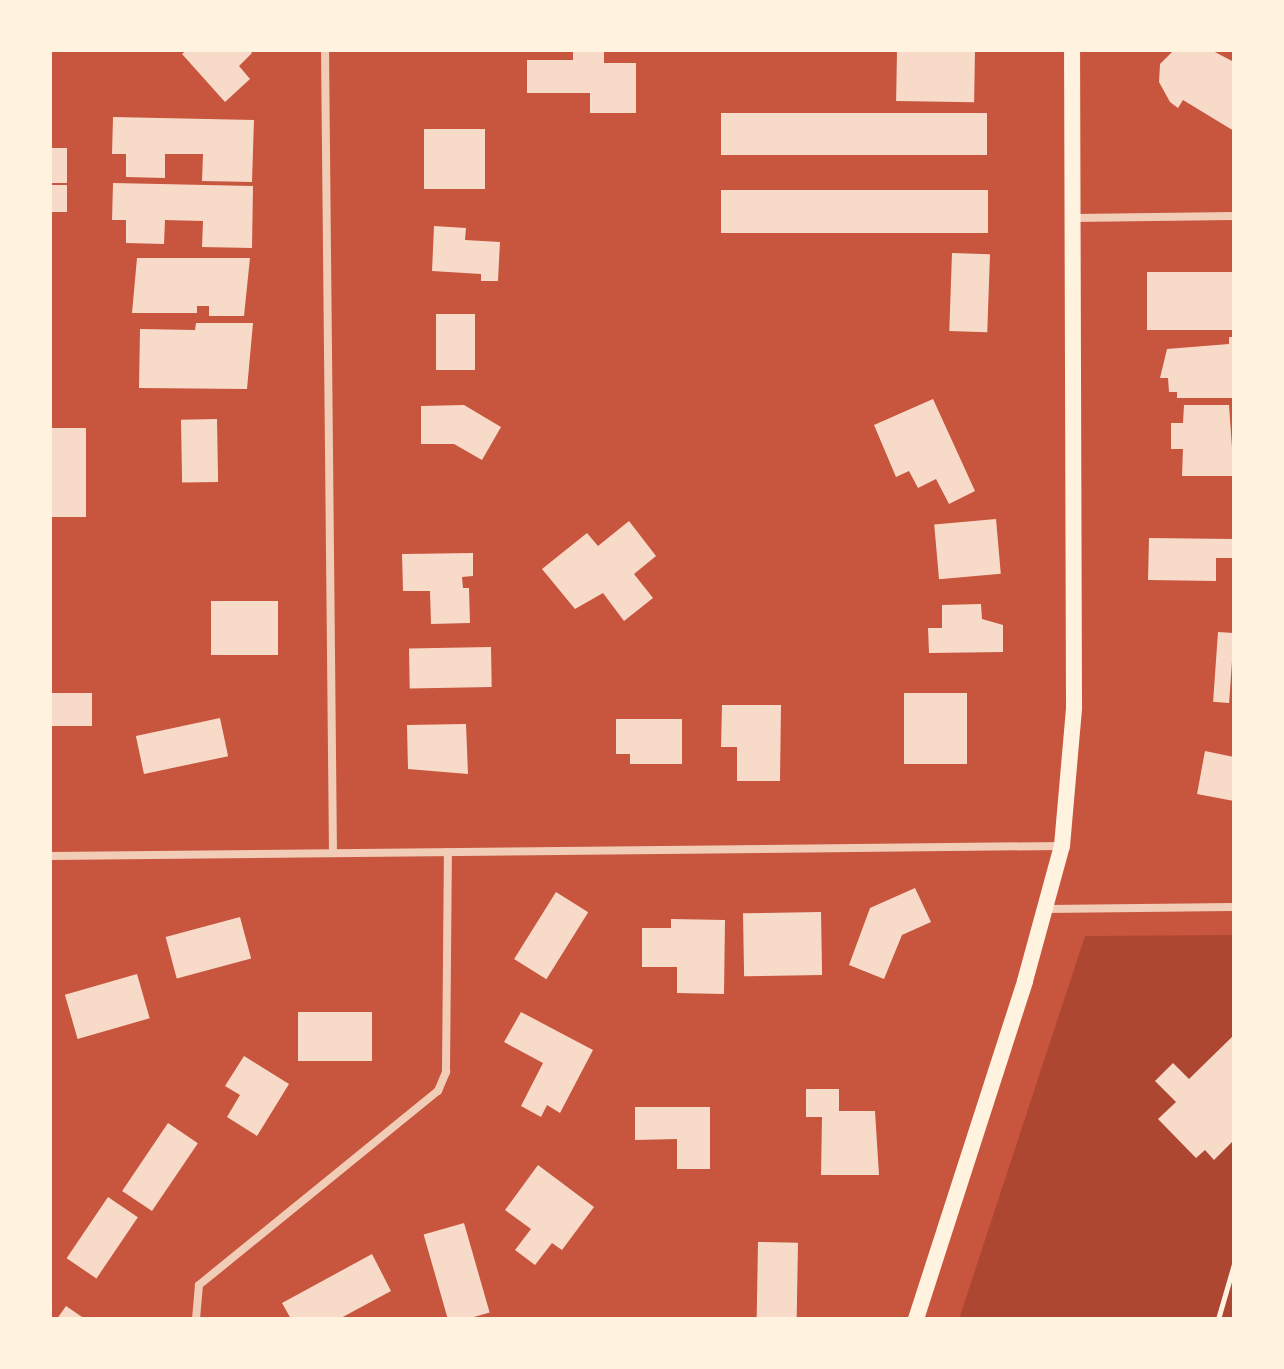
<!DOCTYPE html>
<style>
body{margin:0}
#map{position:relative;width:1284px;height:1369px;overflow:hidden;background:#c8553d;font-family:"Titillium Web",sans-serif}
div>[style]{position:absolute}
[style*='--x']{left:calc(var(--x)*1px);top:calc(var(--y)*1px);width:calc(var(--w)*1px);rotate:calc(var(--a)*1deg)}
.green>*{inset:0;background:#ae4732}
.building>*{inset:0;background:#f7dbc8;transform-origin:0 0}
.path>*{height:5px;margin:-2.5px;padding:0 2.5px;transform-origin:2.5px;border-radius:2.5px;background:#fff3e0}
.minor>*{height:8px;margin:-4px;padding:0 4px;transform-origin:4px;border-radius:4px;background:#f1ccb7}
.secondary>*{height:16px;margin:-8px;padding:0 8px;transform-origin:8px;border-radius:8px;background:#fff3e0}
span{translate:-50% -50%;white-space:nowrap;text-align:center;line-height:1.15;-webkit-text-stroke:7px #fff3e0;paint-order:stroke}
.frame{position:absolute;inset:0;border:52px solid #fff3e0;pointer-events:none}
</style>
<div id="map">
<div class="green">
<div style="clip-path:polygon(1234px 935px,1234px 1319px,959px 1319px,1085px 936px)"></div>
</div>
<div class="building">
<div style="clip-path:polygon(187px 50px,249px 50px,252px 53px,239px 66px,250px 79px,225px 102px,182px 54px)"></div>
<div style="clip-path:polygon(573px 50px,604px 50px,604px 63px,636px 63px,636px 113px,590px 113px,590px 93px,527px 93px,527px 60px,573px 60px)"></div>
<div style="left:897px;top:50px;width:78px;height:51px;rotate:1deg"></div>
<div style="clip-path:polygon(1174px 50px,1211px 50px,1234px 62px,1234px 131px,1183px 100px,1178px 108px,1170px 102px,1159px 82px,1160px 64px)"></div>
<div style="left:987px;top:113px;width:42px;height:266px;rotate:90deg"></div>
<div style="clip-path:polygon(113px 117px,254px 120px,252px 182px,202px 181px,203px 154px,165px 154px,165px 178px,126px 177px,126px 154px,112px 154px)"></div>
<div style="left:424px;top:129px;width:61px;height:60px"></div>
<div style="left:50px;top:148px;width:17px;height:35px"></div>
<div style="clip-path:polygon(113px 183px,253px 186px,252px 248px,202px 247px,203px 221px,165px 220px,164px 244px,126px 243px,126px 220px,112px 220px)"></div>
<div style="left:50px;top:185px;width:17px;height:27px"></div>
<div style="left:988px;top:190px;width:43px;height:267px;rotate:90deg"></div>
<div style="clip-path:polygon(434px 226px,466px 228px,465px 240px,500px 242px,498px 281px,481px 281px,481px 274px,432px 271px)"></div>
<div style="left:952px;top:253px;width:38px;height:78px;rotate:2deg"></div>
<div style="clip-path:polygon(137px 258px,250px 258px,244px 316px,209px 316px,209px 306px,197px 306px,197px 313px,132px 313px)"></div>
<div style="left:1147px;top:272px;width:87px;height:58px"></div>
<div style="left:436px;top:314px;width:39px;height:56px"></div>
<div style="clip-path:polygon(196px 323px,253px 323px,247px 389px,139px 388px,140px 329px,195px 330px)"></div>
<div style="clip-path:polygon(1229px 337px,1234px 337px,1234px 398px,1177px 398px,1177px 392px,1169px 392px,1168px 378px,1160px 378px,1167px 349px,1229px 344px)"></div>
<div style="clip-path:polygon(933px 399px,975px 491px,949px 504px,936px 479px,918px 488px,909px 471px,896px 477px,874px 425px)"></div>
<div style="clip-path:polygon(464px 405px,501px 427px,482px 460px,454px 444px,421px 444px,421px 406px)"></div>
<div style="clip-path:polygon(1184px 405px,1229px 405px,1234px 476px,1182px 476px,1183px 449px,1171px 449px,1171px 423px,1183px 423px)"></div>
<div style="left:217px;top:419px;width:63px;height:36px;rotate:89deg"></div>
<div style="left:50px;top:428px;width:36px;height:89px"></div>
<div style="left:996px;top:519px;width:55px;height:62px;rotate:85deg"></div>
<div style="clip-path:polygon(629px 521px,656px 556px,634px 574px,653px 598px,624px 621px,603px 593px,575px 609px,542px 569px,587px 533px,598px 546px)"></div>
<div style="clip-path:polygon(1149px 538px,1234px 539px,1234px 558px,1216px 558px,1216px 581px,1148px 580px)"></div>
<div style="clip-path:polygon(473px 553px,473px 576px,462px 577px,463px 588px,469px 588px,470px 623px,431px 624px,430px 591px,403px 591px,402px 554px)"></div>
<div style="left:211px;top:601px;width:67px;height:54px"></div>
<div style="clip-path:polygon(981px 604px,982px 619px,1003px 625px,1003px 652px,929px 653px,928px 628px,942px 628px,942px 605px)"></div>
<div style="left:1218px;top:632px;width:16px;height:70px;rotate:4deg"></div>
<div style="left:491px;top:647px;width:40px;height:82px;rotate:89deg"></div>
<div style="left:50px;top:693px;width:42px;height:33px"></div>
<div style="left:904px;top:693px;width:63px;height:71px"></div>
<div style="clip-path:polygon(722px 705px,781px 705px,780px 781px,737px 781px,737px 747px,721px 747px)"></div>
<div style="left:220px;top:718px;width:39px;height:86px;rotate:78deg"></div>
<div style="clip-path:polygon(616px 719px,682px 719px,682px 764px,630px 764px,630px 754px,616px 754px)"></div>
<div style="clip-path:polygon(466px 724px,468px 774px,408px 769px,407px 725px)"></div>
<div style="clip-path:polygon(1205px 751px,1234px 757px,1234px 801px,1197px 794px)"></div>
<div style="clip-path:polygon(915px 888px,931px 922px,902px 935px,884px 979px,849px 965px,870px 908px)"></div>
<div style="left:556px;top:892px;width:38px;height:79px;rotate:32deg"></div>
<div style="left:821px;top:912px;width:63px;height:78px;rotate:89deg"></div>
<div style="left:240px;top:917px;width:43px;height:77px;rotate:75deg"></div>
<div style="clip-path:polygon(671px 919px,725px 920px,724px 994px,677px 993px,677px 967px,642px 967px,642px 928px,671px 928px)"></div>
<div style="left:137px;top:974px;width:46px;height:75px;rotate:74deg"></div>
<div style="left:298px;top:1012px;width:74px;height:49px"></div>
<div style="clip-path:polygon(521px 1012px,593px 1050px,560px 1113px,547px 1105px,541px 1117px,521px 1106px,543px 1063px,504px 1042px)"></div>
<div style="clip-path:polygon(1234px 1035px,1234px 1140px,1214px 1160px,1205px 1150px,1196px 1158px,1158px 1119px,1176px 1102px,1155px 1081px,1173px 1063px,1189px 1079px)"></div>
<div style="clip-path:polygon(244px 1056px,289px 1084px,257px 1136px,227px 1117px,240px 1095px,225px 1086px)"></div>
<div style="clip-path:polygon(806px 1089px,839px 1089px,839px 1111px,875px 1111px,879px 1175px,821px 1175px,822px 1117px,806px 1117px)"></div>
<div style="clip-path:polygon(635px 1107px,710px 1107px,710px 1169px,677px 1169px,677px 1139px,635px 1140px)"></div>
<div style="left:168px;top:1123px;width:36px;height:82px;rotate:34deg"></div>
<div style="clip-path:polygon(538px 1165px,594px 1207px,562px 1250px,552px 1243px,535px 1265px,515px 1250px,531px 1229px,505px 1210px)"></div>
<div style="left:108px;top:1197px;width:36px;height:74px;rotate:34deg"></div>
<div style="left:464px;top:1223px;width:93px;height:42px;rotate:74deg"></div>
<div style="left:758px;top:1242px;width:40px;height:77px;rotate:1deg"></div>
<div style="clip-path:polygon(372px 1254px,391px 1291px,339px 1319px,291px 1319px,282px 1303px)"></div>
<div style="clip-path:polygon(66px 1306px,85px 1319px,57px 1319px)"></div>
</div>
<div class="path">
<div style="--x:1218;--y:1319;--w:57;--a:-73.8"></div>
</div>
<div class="minor">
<div style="--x:325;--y:50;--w:803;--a:89.43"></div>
<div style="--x:1074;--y:218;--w:160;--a:-0.7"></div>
<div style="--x:50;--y:856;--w:1011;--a:-0.57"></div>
<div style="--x:1045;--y:909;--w:189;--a:-0.6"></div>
<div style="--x:196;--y:1319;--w:34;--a:-85"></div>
<div style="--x:199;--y:1285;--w:308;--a:-39.1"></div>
<div style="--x:438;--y:1091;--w:21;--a:-67"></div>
<div style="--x:446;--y:1072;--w:220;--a:-89.5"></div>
</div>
<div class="secondary">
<div style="--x:916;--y:1319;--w:355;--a:-72.1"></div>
<div style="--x:1025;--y:981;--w:140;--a:-74.7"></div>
<div style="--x:1062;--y:846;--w:139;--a:-85"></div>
<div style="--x:1074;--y:708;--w:658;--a:-90.17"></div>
</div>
<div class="frame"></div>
</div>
